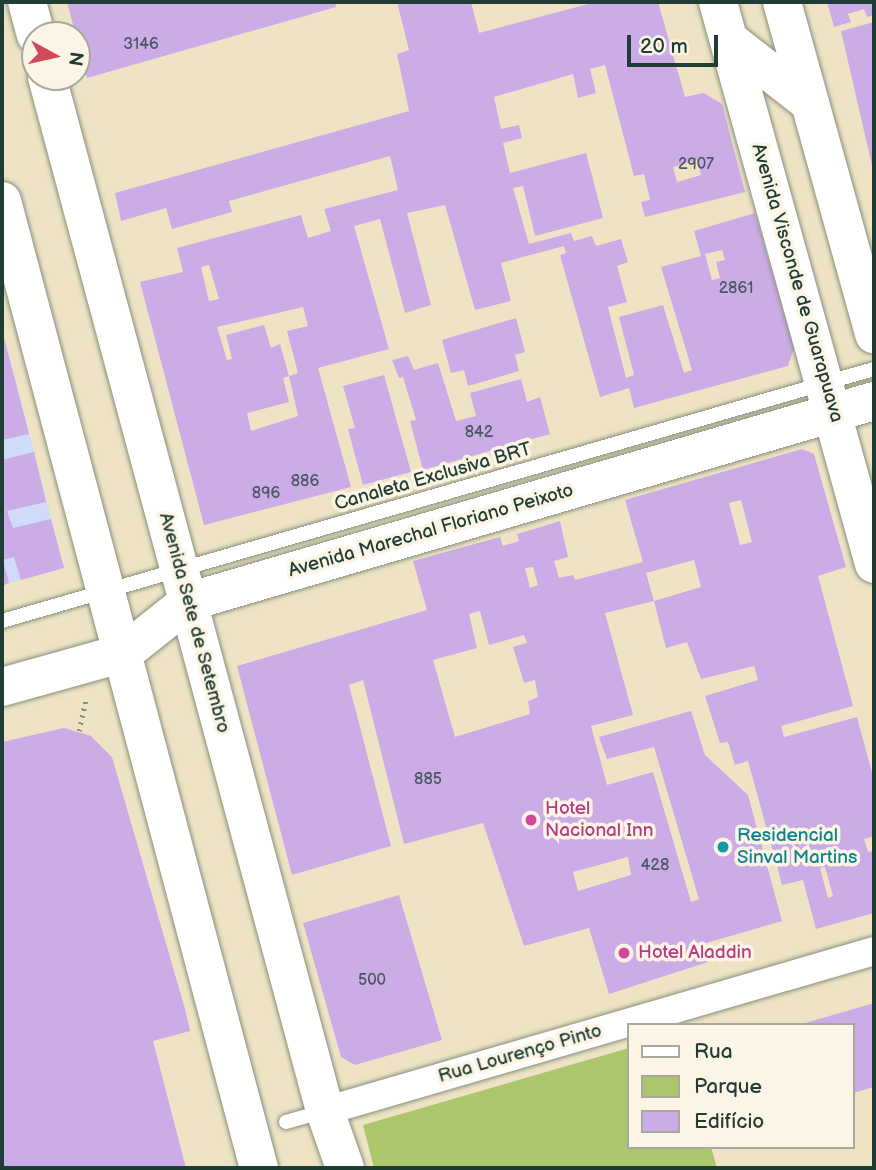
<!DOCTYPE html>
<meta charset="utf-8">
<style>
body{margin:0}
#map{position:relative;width:876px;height:1170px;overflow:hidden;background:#eee4c5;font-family:"Balsamiq Sans",sans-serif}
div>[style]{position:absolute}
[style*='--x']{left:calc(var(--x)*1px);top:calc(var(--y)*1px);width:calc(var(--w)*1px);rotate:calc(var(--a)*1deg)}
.built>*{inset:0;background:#d0daf9}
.green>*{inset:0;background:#acc66c}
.building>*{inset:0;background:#ccace6}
.path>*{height:4.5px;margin-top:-2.25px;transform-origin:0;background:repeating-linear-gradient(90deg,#86907c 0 2px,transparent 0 7px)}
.roads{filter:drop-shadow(0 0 2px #86907c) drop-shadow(0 0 2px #86907c)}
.lane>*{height:14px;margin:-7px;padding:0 7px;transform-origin:7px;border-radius:7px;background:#fff}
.street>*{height:28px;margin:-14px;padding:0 14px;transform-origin:14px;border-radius:14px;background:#fff}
.secondary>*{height:38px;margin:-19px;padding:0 19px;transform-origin:19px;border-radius:19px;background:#fff}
.primary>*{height:38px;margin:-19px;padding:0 19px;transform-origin:19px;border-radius:19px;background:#fff}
.dots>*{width:19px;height:19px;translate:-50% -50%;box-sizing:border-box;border:4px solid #fcf5e5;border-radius:50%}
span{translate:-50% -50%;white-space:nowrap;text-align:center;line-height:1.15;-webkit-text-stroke:7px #fcf5e5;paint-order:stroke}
.number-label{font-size:16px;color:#4a5960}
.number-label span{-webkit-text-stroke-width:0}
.street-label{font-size:19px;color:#1f3d34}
.hotel-label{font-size:19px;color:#b23c85}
.left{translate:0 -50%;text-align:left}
.culture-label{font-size:19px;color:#0d838f}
.frame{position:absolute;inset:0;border:4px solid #1f3d34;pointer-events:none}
.legend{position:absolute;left:627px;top:1023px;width:228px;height:126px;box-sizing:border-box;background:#fcf5e5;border:2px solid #a4ab9e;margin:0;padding:9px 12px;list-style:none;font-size:21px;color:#1f3d34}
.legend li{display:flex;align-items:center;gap:14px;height:35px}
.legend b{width:35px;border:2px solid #a4ab9e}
.north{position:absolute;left:21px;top:21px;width:70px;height:70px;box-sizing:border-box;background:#fcf5e5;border:2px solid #a4ab9e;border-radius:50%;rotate:98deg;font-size:19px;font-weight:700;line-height:28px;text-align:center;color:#1f3d34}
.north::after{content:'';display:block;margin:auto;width:24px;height:32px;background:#d1495b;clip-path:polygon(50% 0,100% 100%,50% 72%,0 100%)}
.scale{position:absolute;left:627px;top:35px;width:91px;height:32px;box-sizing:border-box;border:4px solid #1f3d34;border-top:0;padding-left:9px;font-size:21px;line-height:24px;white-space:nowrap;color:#1f3d34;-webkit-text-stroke:5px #fcf5e5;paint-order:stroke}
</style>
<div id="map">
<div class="built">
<div style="clip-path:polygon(2px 328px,64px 568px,2px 585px)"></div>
</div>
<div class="green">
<div style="clip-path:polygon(629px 1048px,629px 1147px,711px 1147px,717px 1168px,374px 1168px,363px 1125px)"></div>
</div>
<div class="building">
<div style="clip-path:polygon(67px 2px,335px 2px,336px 7px,87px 78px)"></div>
<div style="clip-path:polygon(evenodd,397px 2px,471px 2px,479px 33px,596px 2px,658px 2px,685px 97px,704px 93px,722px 104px,745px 192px,645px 217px,641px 202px,650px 200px,644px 174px,634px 176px,605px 65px,590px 69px,596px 93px,578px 98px,573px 74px,494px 97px,501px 129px,519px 125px,522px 138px,503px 143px,510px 173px,586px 153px,603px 218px,535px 236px,523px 186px,513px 188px,529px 244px,571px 233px,574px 241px,592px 236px,596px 246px,621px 239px,628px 262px,617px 266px,627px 302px,608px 307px,626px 378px,634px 375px,619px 317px,663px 305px,684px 373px,692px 370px,661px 267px,701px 256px,694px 231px,755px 213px,794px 348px,788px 366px,634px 408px,629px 388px,600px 397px,560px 255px,566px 253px,564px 246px,501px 263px,511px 301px,475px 310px,445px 205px,407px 213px,431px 305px,405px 313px,380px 219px,354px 226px,389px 349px,318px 368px,351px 487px,204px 525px,140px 282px,183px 272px,177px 248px,301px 215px,308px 238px,331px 231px,324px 209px,398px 190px,390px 156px,229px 201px,232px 212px,172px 229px,166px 208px,121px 221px,115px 193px,409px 111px,397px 54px,409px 50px,397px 2px,697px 160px,701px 175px,677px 182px,673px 167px,697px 160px,397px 2px,722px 250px,725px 260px,716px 262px,720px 278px,712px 280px,705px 254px,722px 250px,397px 2px,209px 265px,219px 299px,209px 301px,201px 267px,209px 265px,397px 2px,303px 307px,308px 326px,287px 331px,298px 373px,289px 376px,298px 416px,251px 431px,247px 413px,289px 402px,283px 378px,289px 376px,280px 344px,271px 348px,264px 325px,226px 335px,232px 359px,227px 360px,217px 327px,303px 307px)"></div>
<div style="clip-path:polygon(827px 2px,874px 2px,874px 15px,867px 17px,864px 9px,848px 14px,851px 22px,834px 27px)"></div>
<div style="clip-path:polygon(874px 22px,874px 170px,873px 170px,841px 31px)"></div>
<div style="clip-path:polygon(516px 318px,525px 352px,515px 355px,519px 371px,468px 386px,464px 370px,451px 373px,442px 340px)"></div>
<div style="clip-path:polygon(2px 330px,29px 434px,2px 440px)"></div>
<div style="clip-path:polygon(408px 356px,414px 370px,438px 363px,456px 421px,476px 416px,470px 393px,521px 379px,527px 402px,540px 397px,550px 434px,423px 470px,410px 421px,416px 420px,403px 377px,399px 378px,392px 360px)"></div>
<div style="clip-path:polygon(384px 375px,411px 472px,363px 485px,348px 429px,355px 428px,343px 386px)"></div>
<div style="clip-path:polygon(evenodd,802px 449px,814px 454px,846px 567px,818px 576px,853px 706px,781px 726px,784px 737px,857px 717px,874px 780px,874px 836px,864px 839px,868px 852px,874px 851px,874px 913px,816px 929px,803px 880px,782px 885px,748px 761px,735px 765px,728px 742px,720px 743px,705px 696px,758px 680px,754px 666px,701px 679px,687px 642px,666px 648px,654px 601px,605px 613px,633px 715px,591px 726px,607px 785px,653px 772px,691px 902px,699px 899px,654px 747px,607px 759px,599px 737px,691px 711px,705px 755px,748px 795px,782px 921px,703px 944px,708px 962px,609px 994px,589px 928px,524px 946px,483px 823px,404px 844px,363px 680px,349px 685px,391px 846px,292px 875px,237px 666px,427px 610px,413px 561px,500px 537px,503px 546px,519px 541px,517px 534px,560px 521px,568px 557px,554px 561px,559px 578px,573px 575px,575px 580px,643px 562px,625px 500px,802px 449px,741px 500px,752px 542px,740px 545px,729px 503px,741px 500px,802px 449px,694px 560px,701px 587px,654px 601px,646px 573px,694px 560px,802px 449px,533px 567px,538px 585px,530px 588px,525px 568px,533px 567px,802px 449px,480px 611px,489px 645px,524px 635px,527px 643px,513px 647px,524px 683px,535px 680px,538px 697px,528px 701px,530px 714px,455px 737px,433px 660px,477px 648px,469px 614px,480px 611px,802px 449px,628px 857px,631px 875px,578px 891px,573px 872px,628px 857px,802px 449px,825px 867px,833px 896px,828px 898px,820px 868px,825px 867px)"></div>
<div style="clip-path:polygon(34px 452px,46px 502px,7px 511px,13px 528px,51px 519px,64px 568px,21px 580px,14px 557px,3px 560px,9px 583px,2px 586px,2px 460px)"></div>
<div style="clip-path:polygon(64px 728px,91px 736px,112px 757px,185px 1009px,190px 1031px,153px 1041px,186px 1168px,2px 1168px,2px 742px)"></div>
<div style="clip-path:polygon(399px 895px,442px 1040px,355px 1065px,341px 1057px,303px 923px)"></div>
<div style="clip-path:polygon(874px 1003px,874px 1087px,853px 1093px,853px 1025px,802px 1024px)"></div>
</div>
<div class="path">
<div style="--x:79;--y:731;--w:34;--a:-78"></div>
</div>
<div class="roads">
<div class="lane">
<div style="--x:2;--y:621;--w:908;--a:-16.12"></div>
<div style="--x:286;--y:1122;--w:41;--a:-15.8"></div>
</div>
<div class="street">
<div style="--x:325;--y:1111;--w:572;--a:-16.25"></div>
</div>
<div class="secondary">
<div style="--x:27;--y:2;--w:34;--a:75"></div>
<div style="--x:47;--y:77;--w:1071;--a:74.95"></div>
<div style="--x:325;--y:1111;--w:60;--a:70.7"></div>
<div style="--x:2;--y:201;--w:1001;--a:75.12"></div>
<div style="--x:2;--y:687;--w:127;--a:-15.6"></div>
<div style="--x:124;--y:653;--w:82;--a:-38.6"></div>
<div style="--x:188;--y:602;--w:715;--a:-16.33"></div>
</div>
<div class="primary">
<div style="--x:718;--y:2;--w:583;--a:74.49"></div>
<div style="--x:782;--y:2;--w:345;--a:74.5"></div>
<div style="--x:729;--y:40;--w:103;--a:37.9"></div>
</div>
</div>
<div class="dots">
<div style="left:531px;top:820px;background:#d1479c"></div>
<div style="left:723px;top:847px;background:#0f9aa8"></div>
<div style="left:624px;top:953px;background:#d1479c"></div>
</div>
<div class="number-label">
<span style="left:141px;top:45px">3146</span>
<span style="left:696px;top:165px">2907</span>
<span style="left:736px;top:289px">2861</span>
<span style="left:479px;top:433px">842</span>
<span style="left:305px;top:482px">886</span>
<span style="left:266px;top:494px">896</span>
<span style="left:428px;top:780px">885</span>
<span style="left:655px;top:866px">428</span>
<span style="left:372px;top:981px">500</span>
</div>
<div class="street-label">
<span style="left:797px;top:283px;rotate:74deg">Avenida Visconde de Guarapuava</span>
<span style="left:433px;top:477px;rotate:-16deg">Canaleta Exclusiva BRT</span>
<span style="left:431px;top:531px;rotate:-16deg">Avenida Marechal Floriano Peixoto</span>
<span style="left:194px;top:623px;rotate:75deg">Avenida Sete de Setembro</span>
<span style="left:520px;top:1054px;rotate:-16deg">Rua Lourenço Pinto</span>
</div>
<div class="hotel-label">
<span class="left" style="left:545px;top:820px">Hotel<br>Nacional Inn</span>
<span class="left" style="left:638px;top:953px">Hotel Aladdin</span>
</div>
<div class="culture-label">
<span class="left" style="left:737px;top:847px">Residencial<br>Sinval Martins</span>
</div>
<div class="frame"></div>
<ul class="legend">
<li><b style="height:9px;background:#fff"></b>Rua</li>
<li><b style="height:19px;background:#acc66c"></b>Parque</li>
<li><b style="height:19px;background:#ccace6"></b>Edifício</li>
</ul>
<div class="north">N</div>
<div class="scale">20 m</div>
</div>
